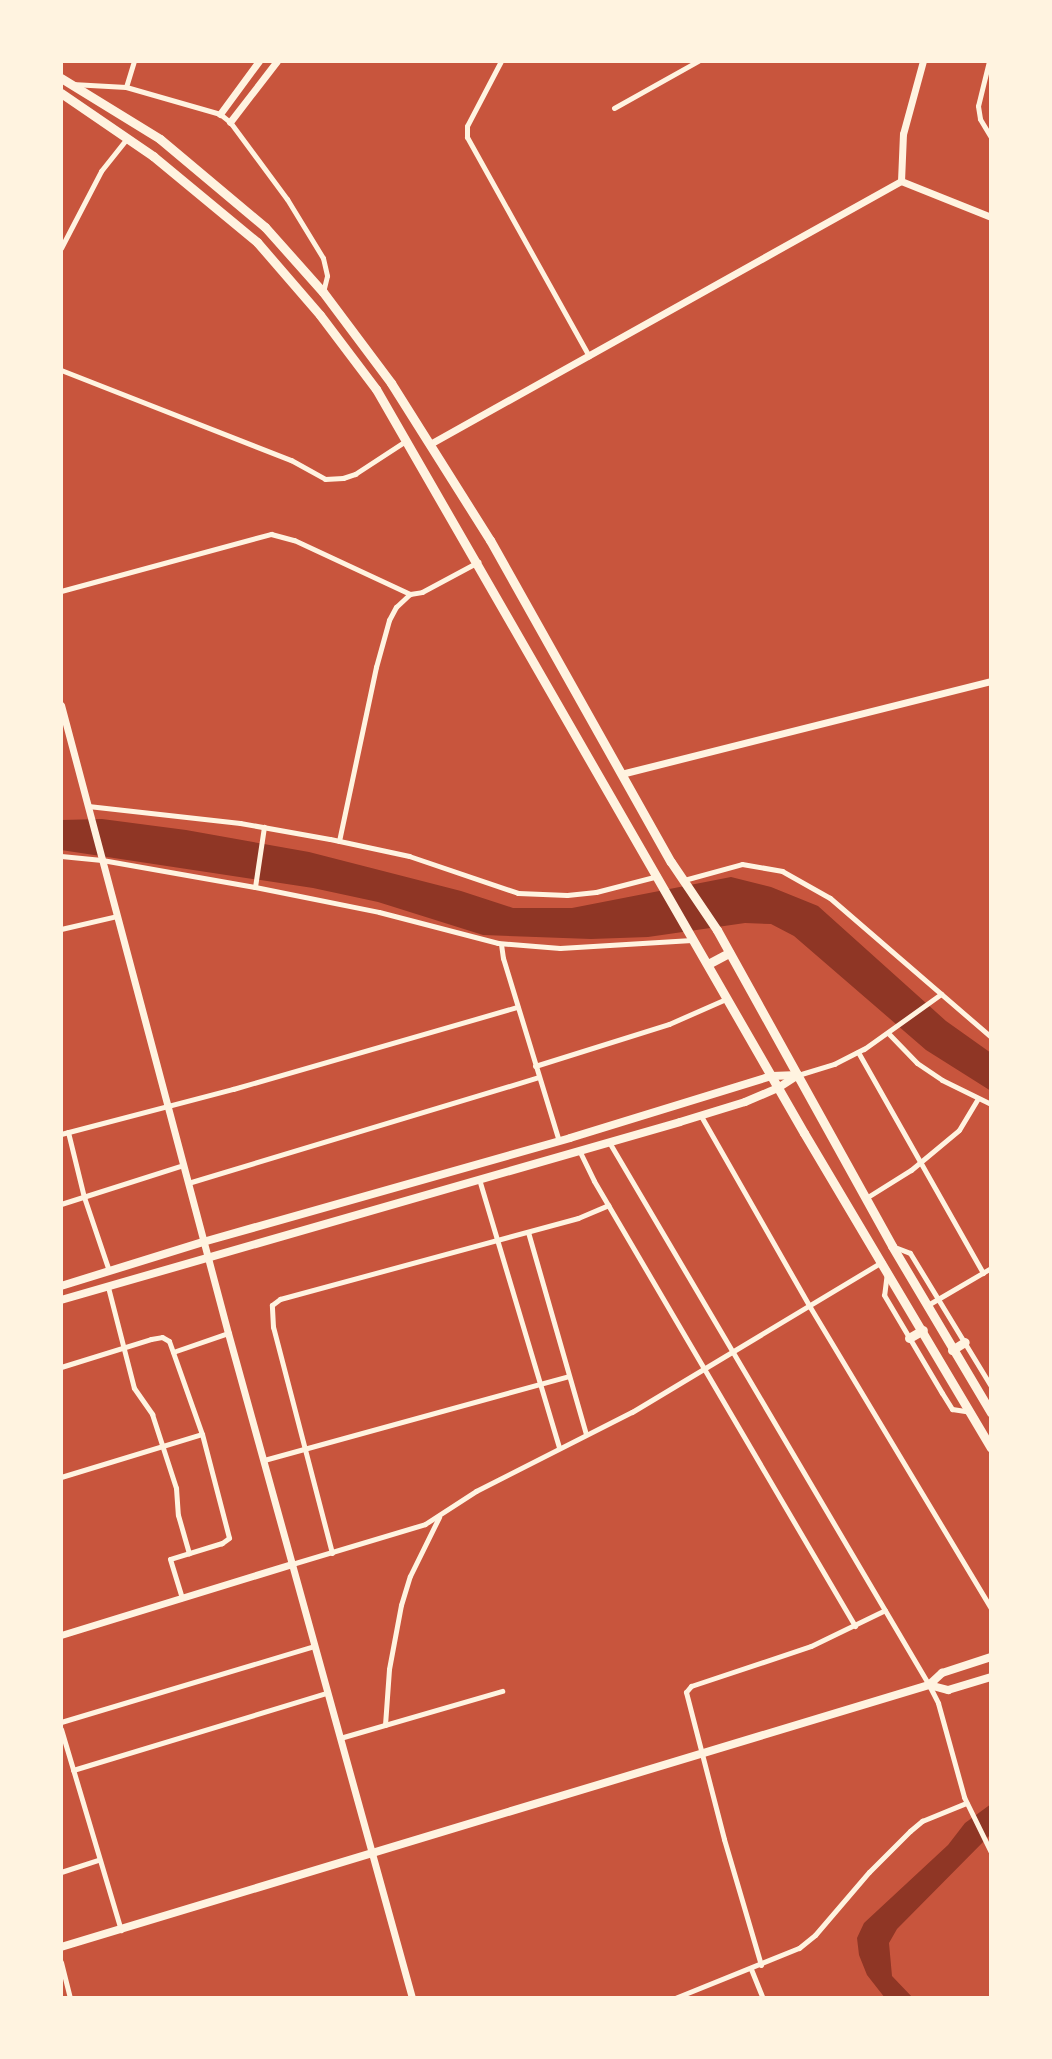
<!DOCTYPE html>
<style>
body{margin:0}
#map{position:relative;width:1052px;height:2059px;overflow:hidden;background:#c8553d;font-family:Quicksand,sans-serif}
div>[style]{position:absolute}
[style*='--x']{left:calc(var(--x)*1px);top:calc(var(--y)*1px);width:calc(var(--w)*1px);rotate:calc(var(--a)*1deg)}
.water>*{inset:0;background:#8f3625}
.minor>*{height:5px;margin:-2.5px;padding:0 2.5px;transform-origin:2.5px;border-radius:2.5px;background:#fff3e0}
.tertiary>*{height:7px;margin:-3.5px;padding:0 3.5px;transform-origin:3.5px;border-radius:3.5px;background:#fff3e0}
.secondary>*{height:8px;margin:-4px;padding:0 4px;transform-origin:4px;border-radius:4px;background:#fff3e0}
.primary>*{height:9px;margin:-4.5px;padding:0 4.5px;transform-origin:4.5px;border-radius:4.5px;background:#fff3e0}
span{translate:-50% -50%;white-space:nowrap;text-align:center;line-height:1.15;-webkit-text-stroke:5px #fff3e0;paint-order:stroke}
.frame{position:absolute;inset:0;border:63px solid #fff3e0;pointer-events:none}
</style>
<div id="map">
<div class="water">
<div style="clip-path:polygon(102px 819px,186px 830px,309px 852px,461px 891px,513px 908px,572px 908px,731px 877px,771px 887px,818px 906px,946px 1021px,991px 1053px,991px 1091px,926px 1050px,794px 936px,771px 924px,745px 923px,648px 937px,591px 939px,483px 935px,378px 902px,313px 888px,61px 850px,61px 820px)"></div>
<div style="clip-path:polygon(991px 1804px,991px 1834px,897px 1929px,889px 1943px,892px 1976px,913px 1998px,885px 1998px,867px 1975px,859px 1955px,857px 1938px,864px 1923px,948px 1845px,965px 1823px)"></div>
</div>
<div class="minor">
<div style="--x:501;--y:61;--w:73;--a:117.6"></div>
<div style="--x:467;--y:126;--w:11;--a:90"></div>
<div style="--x:467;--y:137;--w:251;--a:60.9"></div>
<div style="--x:989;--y:61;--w:46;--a:103.7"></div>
<div style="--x:978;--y:106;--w:13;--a:81"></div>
<div style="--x:980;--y:119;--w:21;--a:59"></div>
<div style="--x:72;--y:84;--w:54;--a:3.2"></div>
<div style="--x:126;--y:87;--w:98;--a:16"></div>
<div style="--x:220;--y:114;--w:13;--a:39"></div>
<div style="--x:230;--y:122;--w:96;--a:53.5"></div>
<div style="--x:287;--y:199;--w:69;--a:58.6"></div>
<div style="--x:323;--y:258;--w:18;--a:77"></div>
<div style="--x:327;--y:276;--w:16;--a:104"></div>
<div style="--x:126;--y:87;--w:27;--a:-73"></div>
<div style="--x:614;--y:108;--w:96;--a:-29.2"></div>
<div style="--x:61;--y:248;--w:87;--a:-62.5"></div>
<div style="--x:101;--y:171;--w:43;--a:-51.5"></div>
<div style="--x:61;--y:370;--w:247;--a:21.4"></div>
<div style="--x:291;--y:460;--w:39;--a:29"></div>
<div style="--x:325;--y:479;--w:18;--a:-3"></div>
<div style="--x:343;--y:478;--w:13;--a:-18"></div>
<div style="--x:355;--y:474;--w:62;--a:-33.2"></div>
<div style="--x:61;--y:591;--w:218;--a:-15.2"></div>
<div style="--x:271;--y:534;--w:24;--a:15"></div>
<div style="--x:294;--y:540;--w:128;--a:25"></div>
<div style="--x:410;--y:594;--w:12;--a:-9"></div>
<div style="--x:422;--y:592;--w:64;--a:-28.2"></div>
<div style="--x:88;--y:806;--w:153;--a:6.4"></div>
<div style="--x:240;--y:823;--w:91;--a:10.1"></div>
<div style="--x:330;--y:839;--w:81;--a:12.1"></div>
<div style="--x:409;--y:856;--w:115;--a:18.7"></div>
<div style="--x:518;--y:893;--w:49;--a:2.3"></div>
<div style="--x:567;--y:895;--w:29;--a:-6"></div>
<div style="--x:596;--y:892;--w:64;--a:-14.5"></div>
<div style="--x:339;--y:841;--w:178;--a:-78"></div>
<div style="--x:376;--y:667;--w:49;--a:-74.5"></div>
<div style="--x:389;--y:620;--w:15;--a:-62"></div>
<div style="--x:396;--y:607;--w:19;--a:-43"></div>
<div style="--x:61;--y:856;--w:41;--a:5.6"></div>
<div style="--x:102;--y:860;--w:155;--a:10"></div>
<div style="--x:255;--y:887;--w:126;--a:11.4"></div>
<div style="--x:379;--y:912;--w:123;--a:14.6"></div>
<div style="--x:498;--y:943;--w:62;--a:4.6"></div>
<div style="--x:560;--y:948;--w:132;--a:-3.5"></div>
<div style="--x:684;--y:880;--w:60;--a:-15.4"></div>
<div style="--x:742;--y:864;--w:41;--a:9.9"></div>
<div style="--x:782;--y:871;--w:55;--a:29.4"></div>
<div style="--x:830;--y:898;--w:213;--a:40.8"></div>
<div style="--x:255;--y:887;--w:61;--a:-81.5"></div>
<div style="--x:61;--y:929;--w:57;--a:-13.1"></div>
<div style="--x:501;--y:944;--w:14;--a:82"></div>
<div style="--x:503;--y:958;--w:191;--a:73"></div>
<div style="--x:889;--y:1034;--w:40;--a:46"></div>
<div style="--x:917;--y:1063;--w:30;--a:34"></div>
<div style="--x:942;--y:1080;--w:55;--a:26.1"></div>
<div style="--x:858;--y:1052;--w:254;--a:60.5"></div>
<div style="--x:535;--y:1066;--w:140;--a:-17.4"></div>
<div style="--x:669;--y:1024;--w:64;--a:-23.8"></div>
<div style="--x:798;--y:1075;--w:38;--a:-17"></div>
<div style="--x:834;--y:1064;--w:34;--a:-27"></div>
<div style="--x:864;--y:1049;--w:95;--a:-35.5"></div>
<div style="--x:701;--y:1116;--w:220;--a:60.3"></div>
<div style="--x:810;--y:1307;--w:351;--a:59"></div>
<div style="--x:68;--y:1132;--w:67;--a:76.2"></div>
<div style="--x:84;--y:1197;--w:78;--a:71.3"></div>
<div style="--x:61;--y:1134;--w:178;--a:-14.7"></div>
<div style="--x:233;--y:1089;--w:296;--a:-16.1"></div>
<div style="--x:609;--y:1142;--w:630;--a:59.49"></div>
<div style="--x:929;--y:1685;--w:20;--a:63"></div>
<div style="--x:938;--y:1703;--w:98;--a:74.5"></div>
<div style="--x:964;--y:1797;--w:61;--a:63.9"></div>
<div style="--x:579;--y:1150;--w:34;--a:64"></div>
<div style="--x:594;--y:1181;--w:516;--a:59.61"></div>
<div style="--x:479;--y:1179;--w:280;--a:73.4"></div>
<div style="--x:188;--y:1183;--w:366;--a:-16.8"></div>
<div style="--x:866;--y:1198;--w:53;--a:-31.9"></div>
<div style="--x:911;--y:1170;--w:62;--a:-39.8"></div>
<div style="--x:959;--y:1130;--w:37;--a:-59"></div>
<div style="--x:61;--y:1204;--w:128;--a:-17.7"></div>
<div style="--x:528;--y:1232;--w:210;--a:74"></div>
<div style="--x:892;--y:1246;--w:19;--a:21"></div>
<div style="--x:910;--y:1253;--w:156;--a:58.7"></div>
<div style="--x:887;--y:1272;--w:23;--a:97"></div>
<div style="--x:884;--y:1295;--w:114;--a:59.4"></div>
<div style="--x:942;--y:1393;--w:19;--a:58"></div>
<div style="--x:952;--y:1409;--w:18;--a:9"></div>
<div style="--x:108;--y:1287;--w:104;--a:75.6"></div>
<div style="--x:134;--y:1388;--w:32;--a:55"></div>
<div style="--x:152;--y:1414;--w:78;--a:72"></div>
<div style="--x:176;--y:1488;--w:27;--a:86"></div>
<div style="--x:178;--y:1515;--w:40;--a:74"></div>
<div style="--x:926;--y:1306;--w:75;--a:-30.3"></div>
<div style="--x:173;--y:1352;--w:58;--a:-19.1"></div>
<div style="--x:61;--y:1367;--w:94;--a:-17.3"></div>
<div style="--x:151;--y:1339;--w:11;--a:-10"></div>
<div style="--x:162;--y:1337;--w:8;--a:30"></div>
<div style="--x:169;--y:1341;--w:99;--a:70.5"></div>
<div style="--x:202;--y:1434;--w:107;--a:75.4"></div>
<div style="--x:229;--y:1538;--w:9;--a:144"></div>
<div style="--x:222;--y:1543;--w:54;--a:162.9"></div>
<div style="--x:170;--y:1559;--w:41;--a:72.9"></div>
<div style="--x:264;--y:1460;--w:316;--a:-15.4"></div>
<div style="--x:61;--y:1477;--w:147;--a:-17"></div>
<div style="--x:332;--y:1553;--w:234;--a:-104.6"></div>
<div style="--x:273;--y:1327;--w:22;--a:-93"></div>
<div style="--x:272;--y:1305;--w:10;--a:-37"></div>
<div style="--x:280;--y:1299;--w:309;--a:-15.2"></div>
<div style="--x:578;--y:1218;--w:33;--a:-23"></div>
<div style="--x:292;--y:1564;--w:139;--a:-16.7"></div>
<div style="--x:425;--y:1524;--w:61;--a:-32.9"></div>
<div style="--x:476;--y:1491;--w:175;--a:-26.9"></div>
<div style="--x:632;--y:1412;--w:292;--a:-31"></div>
<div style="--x:61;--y:1722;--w:264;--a:-16.7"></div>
<div style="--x:385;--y:1725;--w:56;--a:-85.9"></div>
<div style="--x:389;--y:1669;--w:65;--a:-79.4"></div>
<div style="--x:401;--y:1605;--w:30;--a:-73"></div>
<div style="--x:410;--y:1576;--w:66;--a:-63.8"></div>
<div style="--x:61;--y:1729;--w:210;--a:73.4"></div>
<div style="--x:340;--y:1738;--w:169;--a:-16.2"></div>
<div style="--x:73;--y:1770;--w:265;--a:-16.9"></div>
<div style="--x:61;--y:1872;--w:40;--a:-18"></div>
<div style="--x:61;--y:1962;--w:37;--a:76"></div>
<div style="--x:761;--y:1965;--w:131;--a:-106.4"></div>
<div style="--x:724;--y:1839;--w:152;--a:-104.5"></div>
<div style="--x:686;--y:1692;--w:8;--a:-50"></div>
<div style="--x:691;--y:1686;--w:126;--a:-18.4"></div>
<div style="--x:811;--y:1646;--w:82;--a:-25.9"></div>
<div style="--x:751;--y:1969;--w:31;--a:68"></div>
<div style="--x:675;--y:1998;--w:134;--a:-22"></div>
<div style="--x:799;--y:1948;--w:21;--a:-39"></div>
<div style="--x:815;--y:1935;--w:83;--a:-49.4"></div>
<div style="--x:869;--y:1872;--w:58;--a:-45"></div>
<div style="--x:910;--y:1831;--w:16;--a:-40"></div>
<div style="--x:922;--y:1821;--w:48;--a:-22.2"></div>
</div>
<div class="tertiary">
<div style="--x:220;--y:114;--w:66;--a:-53.7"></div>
<div style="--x:230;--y:122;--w:77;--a:-52.4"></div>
<div style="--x:901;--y:181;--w:47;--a:-87.6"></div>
<div style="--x:903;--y:134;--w:76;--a:-74.7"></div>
<div style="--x:430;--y:444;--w:539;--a:-29.18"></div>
<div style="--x:901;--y:181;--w:97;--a:21.8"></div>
<div style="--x:61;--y:705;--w:650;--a:75.11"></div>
<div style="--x:228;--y:1333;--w:690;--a:74.53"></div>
<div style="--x:621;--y:774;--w:382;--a:-14.1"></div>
<div style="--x:61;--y:1635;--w:242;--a:-17.1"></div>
</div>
<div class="secondary">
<div style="--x:61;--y:1286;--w:149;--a:-17.2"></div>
<div style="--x:203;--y:1242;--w:381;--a:-15.8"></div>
<div style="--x:570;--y:1138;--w:211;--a:-17.1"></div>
<div style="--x:772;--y:1076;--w:26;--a:-2"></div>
<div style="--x:61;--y:1300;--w:644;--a:-16.04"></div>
<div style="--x:680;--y:1122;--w:68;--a:-17.1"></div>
<div style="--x:745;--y:1102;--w:36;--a:-23"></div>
<div style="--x:778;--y:1088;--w:24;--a:-33"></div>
<div style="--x:929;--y:1685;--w:20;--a:15"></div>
<div style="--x:948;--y:1690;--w:45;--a:-16.8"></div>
<div style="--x:61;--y:1947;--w:907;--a:-16.8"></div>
<div style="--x:929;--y:1685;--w:18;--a:-43"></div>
<div style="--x:942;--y:1673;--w:52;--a:-18.1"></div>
</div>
<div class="primary">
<div style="--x:61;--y:78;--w:116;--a:31.6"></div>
<div style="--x:160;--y:139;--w:137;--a:40"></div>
<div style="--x:265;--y:227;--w:87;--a:48.3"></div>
<div style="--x:323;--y:292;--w:114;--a:53.2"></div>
<div style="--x:391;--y:383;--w:186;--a:57.8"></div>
<div style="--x:490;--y:540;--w:369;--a:60.7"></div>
<div style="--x:671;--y:862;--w:82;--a:55.9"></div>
<div style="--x:717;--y:930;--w:361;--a:61"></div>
<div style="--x:892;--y:1246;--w:194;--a:59.3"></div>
<div style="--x:61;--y:93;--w:112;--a:34.4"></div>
<div style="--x:153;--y:156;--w:135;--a:39.6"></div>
<div style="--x:257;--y:242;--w:96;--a:49.2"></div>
<div style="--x:320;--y:315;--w:93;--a:52.9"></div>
<div style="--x:376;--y:389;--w:858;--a:60.09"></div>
<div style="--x:804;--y:1133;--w:366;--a:59.3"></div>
<div style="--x:708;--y:964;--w:24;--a:-28"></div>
<div style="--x:909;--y:1338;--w:16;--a:-30"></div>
<div style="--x:952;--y:1350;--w:15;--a:-32"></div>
</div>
<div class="frame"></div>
</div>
